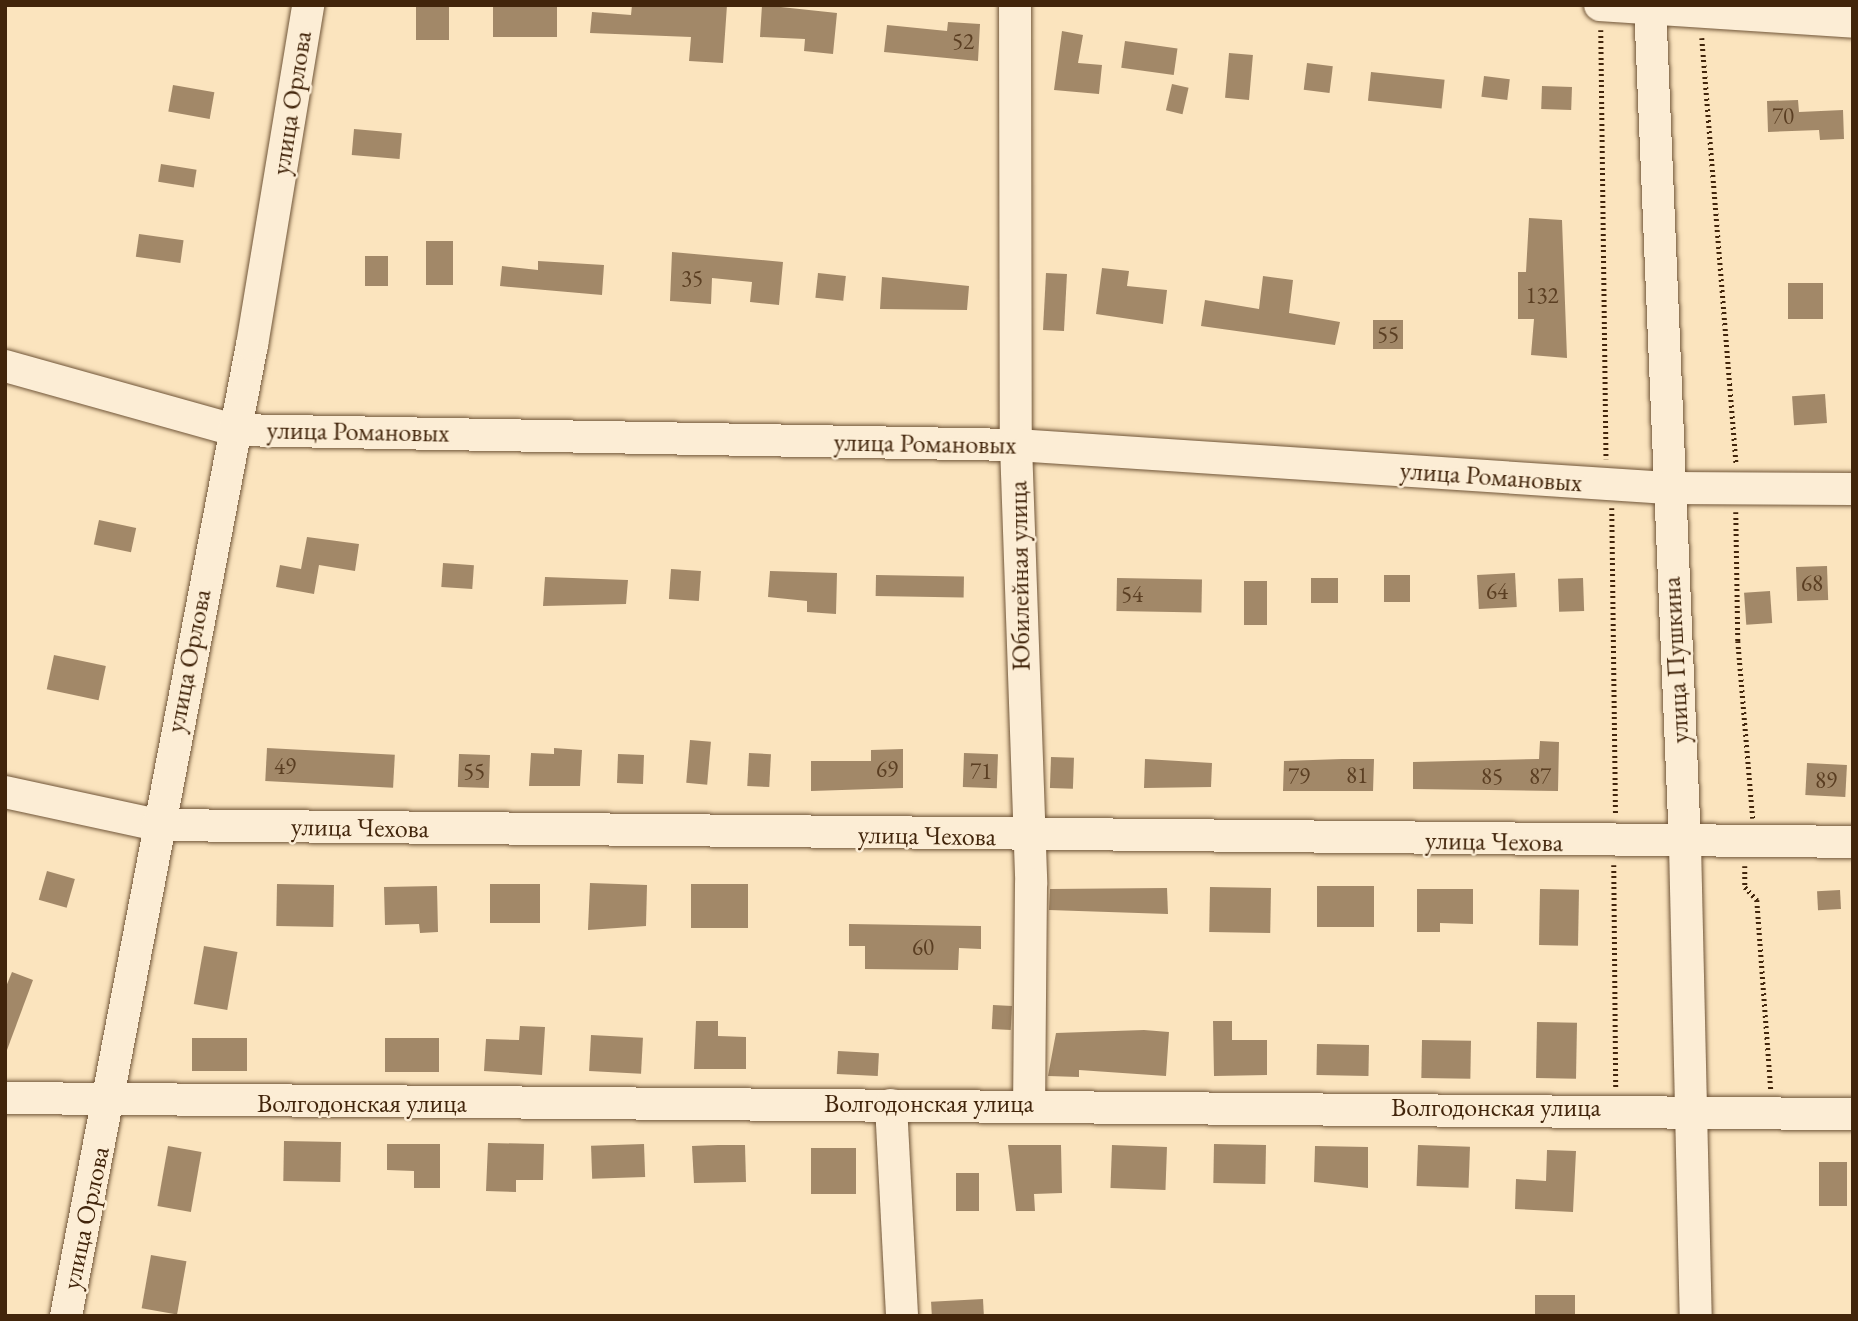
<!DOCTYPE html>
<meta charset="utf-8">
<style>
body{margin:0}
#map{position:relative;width:1858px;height:1321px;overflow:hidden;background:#fbe4be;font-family:"EB Garamond",serif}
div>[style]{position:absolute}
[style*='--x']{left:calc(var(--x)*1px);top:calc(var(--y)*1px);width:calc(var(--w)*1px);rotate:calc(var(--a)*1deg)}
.building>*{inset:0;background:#a28868;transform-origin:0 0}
.path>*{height:4.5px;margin-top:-2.25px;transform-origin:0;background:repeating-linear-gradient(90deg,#42250b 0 2px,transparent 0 5.5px)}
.roads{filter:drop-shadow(0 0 2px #705538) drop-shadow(0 0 2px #705538)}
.minor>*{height:32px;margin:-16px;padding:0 16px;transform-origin:16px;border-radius:16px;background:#fcedd5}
span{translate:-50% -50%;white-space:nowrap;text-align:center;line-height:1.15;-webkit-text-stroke:5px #fcedd5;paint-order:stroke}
.number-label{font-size:23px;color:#5a3e22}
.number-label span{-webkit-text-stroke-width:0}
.street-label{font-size:26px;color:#42250b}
.frame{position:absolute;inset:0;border:7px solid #42250b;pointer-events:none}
</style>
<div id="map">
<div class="building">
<div style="left:416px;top:5px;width:33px;height:35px"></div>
<div style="left:493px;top:5px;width:64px;height:32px"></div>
<div style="clip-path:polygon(632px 5px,727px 5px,723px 63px,689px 61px,691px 37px,590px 33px,592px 12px,631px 15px)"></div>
<div style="clip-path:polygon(762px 5px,837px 13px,833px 54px,804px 51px,805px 39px,760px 37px)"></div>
<div style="clip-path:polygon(948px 22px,980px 24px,978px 61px,884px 52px,887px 25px,947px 31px)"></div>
<div style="clip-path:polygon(1062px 31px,1083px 35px,1078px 63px,1102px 65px,1099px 94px,1054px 90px)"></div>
<div style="left:1125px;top:41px;width:53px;height:27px;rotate:8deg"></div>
<div style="left:1229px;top:53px;width:24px;height:45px;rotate:5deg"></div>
<div style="left:1307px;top:63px;width:26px;height:27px;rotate:7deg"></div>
<div style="left:1371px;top:72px;width:74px;height:29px;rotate:6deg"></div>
<div style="left:1484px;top:76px;width:26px;height:21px;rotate:7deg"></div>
<div style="left:1172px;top:84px;width:17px;height:27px;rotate:13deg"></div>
<div style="left:173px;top:85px;width:42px;height:27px;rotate:10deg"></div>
<div style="left:1542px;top:86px;width:30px;height:23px;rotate:2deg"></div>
<div style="clip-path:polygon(1798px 100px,1799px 112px,1843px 110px,1844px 139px,1820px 140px,1819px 130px,1768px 132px,1767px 101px)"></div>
<div style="left:354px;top:129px;width:48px;height:26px;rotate:5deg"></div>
<div style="left:161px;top:164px;width:36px;height:18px;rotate:9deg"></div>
<div style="clip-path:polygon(1529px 218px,1562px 220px,1567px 358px,1531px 355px,1534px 319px,1518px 319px,1518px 272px,1526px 272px)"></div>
<div style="left:139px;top:234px;width:45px;height:23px;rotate:8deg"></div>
<div style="left:426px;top:241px;width:27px;height:44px"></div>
<div style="clip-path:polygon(672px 252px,783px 262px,779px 305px,750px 302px,752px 282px,712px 278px,711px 304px,670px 301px)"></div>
<div style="left:365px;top:256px;width:23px;height:30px"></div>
<div style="clip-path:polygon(538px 261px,604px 265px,602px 295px,500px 286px,502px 266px,538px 270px)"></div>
<div style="clip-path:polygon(1102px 268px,1129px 271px,1127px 286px,1167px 290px,1163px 324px,1096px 314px)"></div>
<div style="left:818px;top:273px;width:28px;height:25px;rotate:6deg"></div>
<div style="left:1046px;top:273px;width:21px;height:57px;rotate:3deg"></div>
<div style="clip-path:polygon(1263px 276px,1293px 280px,1289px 313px,1340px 322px,1335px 345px,1201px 326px,1205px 300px,1259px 309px)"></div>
<div style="clip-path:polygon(882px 277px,969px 286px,967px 310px,880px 309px)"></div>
<div style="left:1788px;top:283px;width:35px;height:36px"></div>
<div style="left:1373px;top:320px;width:30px;height:29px"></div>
<div style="left:1825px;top:394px;width:29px;height:33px;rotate:86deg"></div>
<div style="left:99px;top:520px;width:38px;height:25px;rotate:12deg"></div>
<div style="clip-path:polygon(307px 537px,359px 544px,355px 571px,319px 565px,314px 594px,276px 587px,280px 565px,301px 569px)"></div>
<div style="left:443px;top:563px;width:31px;height:24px;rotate:4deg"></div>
<div style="left:1827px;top:566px;width:34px;height:31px;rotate:88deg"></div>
<div style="left:671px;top:569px;width:30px;height:30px;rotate:4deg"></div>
<div style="clip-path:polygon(770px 571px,837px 573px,836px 614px,807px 612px,807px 601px,768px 597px)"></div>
<div style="left:1515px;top:573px;width:34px;height:38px;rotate:87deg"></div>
<div style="left:876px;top:575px;width:88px;height:21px;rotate:1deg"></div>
<div style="left:1410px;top:575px;width:27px;height:26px;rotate:90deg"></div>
<div style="clip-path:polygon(545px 577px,628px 580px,626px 604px,543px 606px)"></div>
<div style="left:1117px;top:578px;width:85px;height:33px;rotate:1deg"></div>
<div style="left:1311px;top:578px;width:27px;height:25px"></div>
<div style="left:1583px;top:578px;width:33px;height:25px;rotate:88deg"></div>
<div style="left:1244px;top:581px;width:23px;height:44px"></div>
<div style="left:1770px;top:591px;width:32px;height:26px;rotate:86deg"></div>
<div style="left:54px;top:655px;width:53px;height:35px;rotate:12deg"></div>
<div style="left:690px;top:740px;width:21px;height:43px;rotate:5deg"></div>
<div style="clip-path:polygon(1540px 741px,1559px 742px,1558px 791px,1413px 789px,1413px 762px,1539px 759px)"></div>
<div style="left:267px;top:748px;width:128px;height:33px;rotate:3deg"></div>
<div style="clip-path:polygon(554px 748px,582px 750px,580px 786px,529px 786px,531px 753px,554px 754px)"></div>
<div style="clip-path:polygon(903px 749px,903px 788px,811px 791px,811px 761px,871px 761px,871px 750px)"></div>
<div style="left:749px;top:753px;width:22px;height:33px;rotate:3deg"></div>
<div style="left:964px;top:753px;width:34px;height:34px;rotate:2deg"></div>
<div style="left:459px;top:754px;width:31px;height:33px;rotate:2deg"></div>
<div style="left:618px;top:754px;width:26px;height:29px;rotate:2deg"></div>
<div style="left:1051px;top:757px;width:23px;height:31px;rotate:2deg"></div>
<div style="clip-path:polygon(1145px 759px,1212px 763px,1211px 787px,1144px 788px)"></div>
<div style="clip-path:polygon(1342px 759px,1374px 759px,1373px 791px,1283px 791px,1284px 761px)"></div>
<div style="left:1807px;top:763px;width:40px;height:32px;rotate:3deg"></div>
<div style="left:47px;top:871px;width:29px;height:30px;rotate:16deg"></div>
<div style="clip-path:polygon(590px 883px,647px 885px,646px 926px,588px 930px)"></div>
<div style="left:277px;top:884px;width:57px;height:42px;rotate:1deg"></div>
<div style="left:490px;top:884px;width:50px;height:39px"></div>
<div style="left:691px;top:884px;width:57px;height:44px"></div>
<div style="clip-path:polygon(437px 886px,438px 932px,420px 933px,419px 924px,385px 925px,384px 887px)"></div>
<div style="left:1374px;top:886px;width:41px;height:57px;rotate:90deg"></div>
<div style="left:1210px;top:887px;width:61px;height:45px;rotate:1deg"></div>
<div style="clip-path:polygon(1167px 888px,1168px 914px,1049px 910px,1050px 889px)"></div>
<div style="clip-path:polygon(1417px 889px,1473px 889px,1473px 924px,1440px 923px,1440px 932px,1417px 932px)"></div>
<div style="left:1540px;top:889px;width:39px;height:56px;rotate:1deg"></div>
<div style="left:1840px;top:890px;width:19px;height:23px;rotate:87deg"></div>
<div style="clip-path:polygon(849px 924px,981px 926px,981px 949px,959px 948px,958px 970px,865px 969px,865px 946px,849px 946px)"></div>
<div style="left:204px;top:946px;width:34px;height:59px;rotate:10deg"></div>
<div style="clip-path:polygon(12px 972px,33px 980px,7px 1050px,5px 989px)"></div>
<div style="left:993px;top:1005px;width:19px;height:24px;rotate:3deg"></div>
<div style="clip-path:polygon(696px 1021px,718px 1021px,718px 1036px,746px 1037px,746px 1069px,694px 1069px)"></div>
<div style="clip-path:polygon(1213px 1021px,1232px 1021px,1232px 1040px,1267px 1040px,1267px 1075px,1214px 1076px)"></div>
<div style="left:1537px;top:1022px;width:40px;height:56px;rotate:1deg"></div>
<div style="clip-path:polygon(520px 1026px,545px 1027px,542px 1075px,484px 1071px,486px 1039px,519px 1040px)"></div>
<div style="clip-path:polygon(1144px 1030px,1169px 1032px,1166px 1076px,1079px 1070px,1079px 1077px,1048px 1076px,1056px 1033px)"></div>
<div style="left:591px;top:1035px;width:52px;height:36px;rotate:3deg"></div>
<div style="left:247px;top:1038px;width:33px;height:55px;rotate:90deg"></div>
<div style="left:385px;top:1038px;width:54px;height:34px"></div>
<div style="left:1422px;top:1040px;width:49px;height:38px;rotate:1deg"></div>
<div style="left:1317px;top:1044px;width:52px;height:31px;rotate:1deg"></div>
<div style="left:838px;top:1051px;width:41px;height:23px;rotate:3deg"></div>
<div style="left:284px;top:1141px;width:57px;height:40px;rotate:1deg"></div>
<div style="clip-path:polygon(488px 1143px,544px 1144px,543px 1180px,516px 1180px,516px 1192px,486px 1191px)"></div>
<div style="clip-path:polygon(387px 1144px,440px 1144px,440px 1188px,414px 1188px,414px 1171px,387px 1170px)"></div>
<div style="left:644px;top:1144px;width:33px;height:53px;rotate:88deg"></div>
<div style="left:1214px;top:1144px;width:52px;height:39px;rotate:1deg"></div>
<div style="clip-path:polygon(718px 1145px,745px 1145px,746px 1182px,694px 1183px,692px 1146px)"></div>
<div style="clip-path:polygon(1008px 1145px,1061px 1145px,1062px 1193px,1034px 1194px,1035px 1211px,1016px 1211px)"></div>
<div style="left:1112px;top:1145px;width:55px;height:43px;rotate:2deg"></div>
<div style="left:1418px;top:1145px;width:52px;height:41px;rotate:2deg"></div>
<div style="left:168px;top:1146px;width:34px;height:61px;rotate:10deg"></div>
<div style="clip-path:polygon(1315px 1146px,1368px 1147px,1368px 1188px,1314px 1182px)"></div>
<div style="left:811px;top:1148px;width:45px;height:46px"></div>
<div style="clip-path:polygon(1547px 1150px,1576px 1151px,1573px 1212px,1515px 1209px,1516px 1179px,1546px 1181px)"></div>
<div style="left:1819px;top:1162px;width:28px;height:44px"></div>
<div style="left:956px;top:1173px;width:23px;height:38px"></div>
<div style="left:151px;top:1255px;width:36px;height:54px;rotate:10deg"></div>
<div style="left:1535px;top:1295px;width:40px;height:21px"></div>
<div style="left:983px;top:1299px;width:17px;height:52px;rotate:87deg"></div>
</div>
<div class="path">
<div style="--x:1601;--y:30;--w:429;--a:89.3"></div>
<div style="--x:1702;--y:38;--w:428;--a:85.4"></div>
<div style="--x:1612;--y:508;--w:306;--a:89.3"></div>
<div style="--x:1736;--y:512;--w:129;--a:89.1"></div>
<div style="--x:1738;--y:641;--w:178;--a:85.2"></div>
<div style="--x:1614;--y:865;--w:222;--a:89.5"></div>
<div style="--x:1745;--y:866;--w:21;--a:90"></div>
<div style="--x:1745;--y:887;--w:18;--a:47"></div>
<div style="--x:1757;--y:900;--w:191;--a:85.8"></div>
</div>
<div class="roads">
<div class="minor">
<div style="--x:1015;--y:5;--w:440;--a:89.9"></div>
<div style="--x:1016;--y:445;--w:439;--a:88"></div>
<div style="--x:1031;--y:884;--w:220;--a:90.5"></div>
<div style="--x:1600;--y:5;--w:254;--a:3.8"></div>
<div style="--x:1650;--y:5;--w:840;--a:87.61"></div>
<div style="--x:1685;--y:844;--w:472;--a:88.7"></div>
<div style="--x:5;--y:366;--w:238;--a:15.6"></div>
<div style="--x:234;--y:430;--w:782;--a:1.1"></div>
<div style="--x:1016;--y:445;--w:653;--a:3.77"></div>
<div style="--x:1668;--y:488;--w:185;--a:0.3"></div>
<div style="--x:5;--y:792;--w:156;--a:12.2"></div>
<div style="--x:157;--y:825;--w:1696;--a:0.57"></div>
<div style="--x:5;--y:1098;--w:1848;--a:0.5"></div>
<div style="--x:891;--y:1105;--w:211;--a:87"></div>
<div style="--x:66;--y:1316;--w:989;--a:-79.16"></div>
<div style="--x:252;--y:345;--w:345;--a:-80.6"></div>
</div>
</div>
<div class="number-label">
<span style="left:963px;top:41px">52</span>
<span style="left:1783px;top:116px">70</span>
<span style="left:692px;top:278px">35</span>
<span style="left:1542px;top:295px">132</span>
<span style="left:1388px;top:334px">55</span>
<span style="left:1812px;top:583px">68</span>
<span style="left:1497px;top:591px">64</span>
<span style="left:1132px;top:594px">54</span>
<span style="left:285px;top:766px">49</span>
<span style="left:887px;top:769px">69</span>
<span style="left:474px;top:771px">55</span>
<span style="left:981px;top:771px">71</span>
<span style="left:1357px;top:775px">81</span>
<span style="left:1299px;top:776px">79</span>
<span style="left:1492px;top:776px">85</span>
<span style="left:1540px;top:776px">87</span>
<span style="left:1826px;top:780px">89</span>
<span style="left:923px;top:947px">60</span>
</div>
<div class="street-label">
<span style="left:292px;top:103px;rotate:-81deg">улица Орлова</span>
<span style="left:358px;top:432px;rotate:1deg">улица Романовых</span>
<span style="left:925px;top:444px;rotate:1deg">улица Романовых</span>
<span style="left:1491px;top:477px;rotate:4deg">улица Романовых</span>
<span style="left:1020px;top:576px;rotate:-91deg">Юбилейная улица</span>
<span style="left:1676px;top:660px;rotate:-93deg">улица Пушкина</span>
<span style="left:189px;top:661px;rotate:-79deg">улица Орлова</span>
<span style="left:360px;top:828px;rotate:1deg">улица Чехова</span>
<span style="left:927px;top:836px;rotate:1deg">улица Чехова</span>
<span style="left:1494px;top:842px;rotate:1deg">улица Чехова</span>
<span style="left:362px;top:1104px">Волгодонская улица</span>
<span style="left:929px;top:1104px">Волгодонская улица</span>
<span style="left:1496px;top:1108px">Волгодонская улица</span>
<span style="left:86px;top:1218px;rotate:-78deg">улица Орлова</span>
</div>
<div class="frame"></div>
</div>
